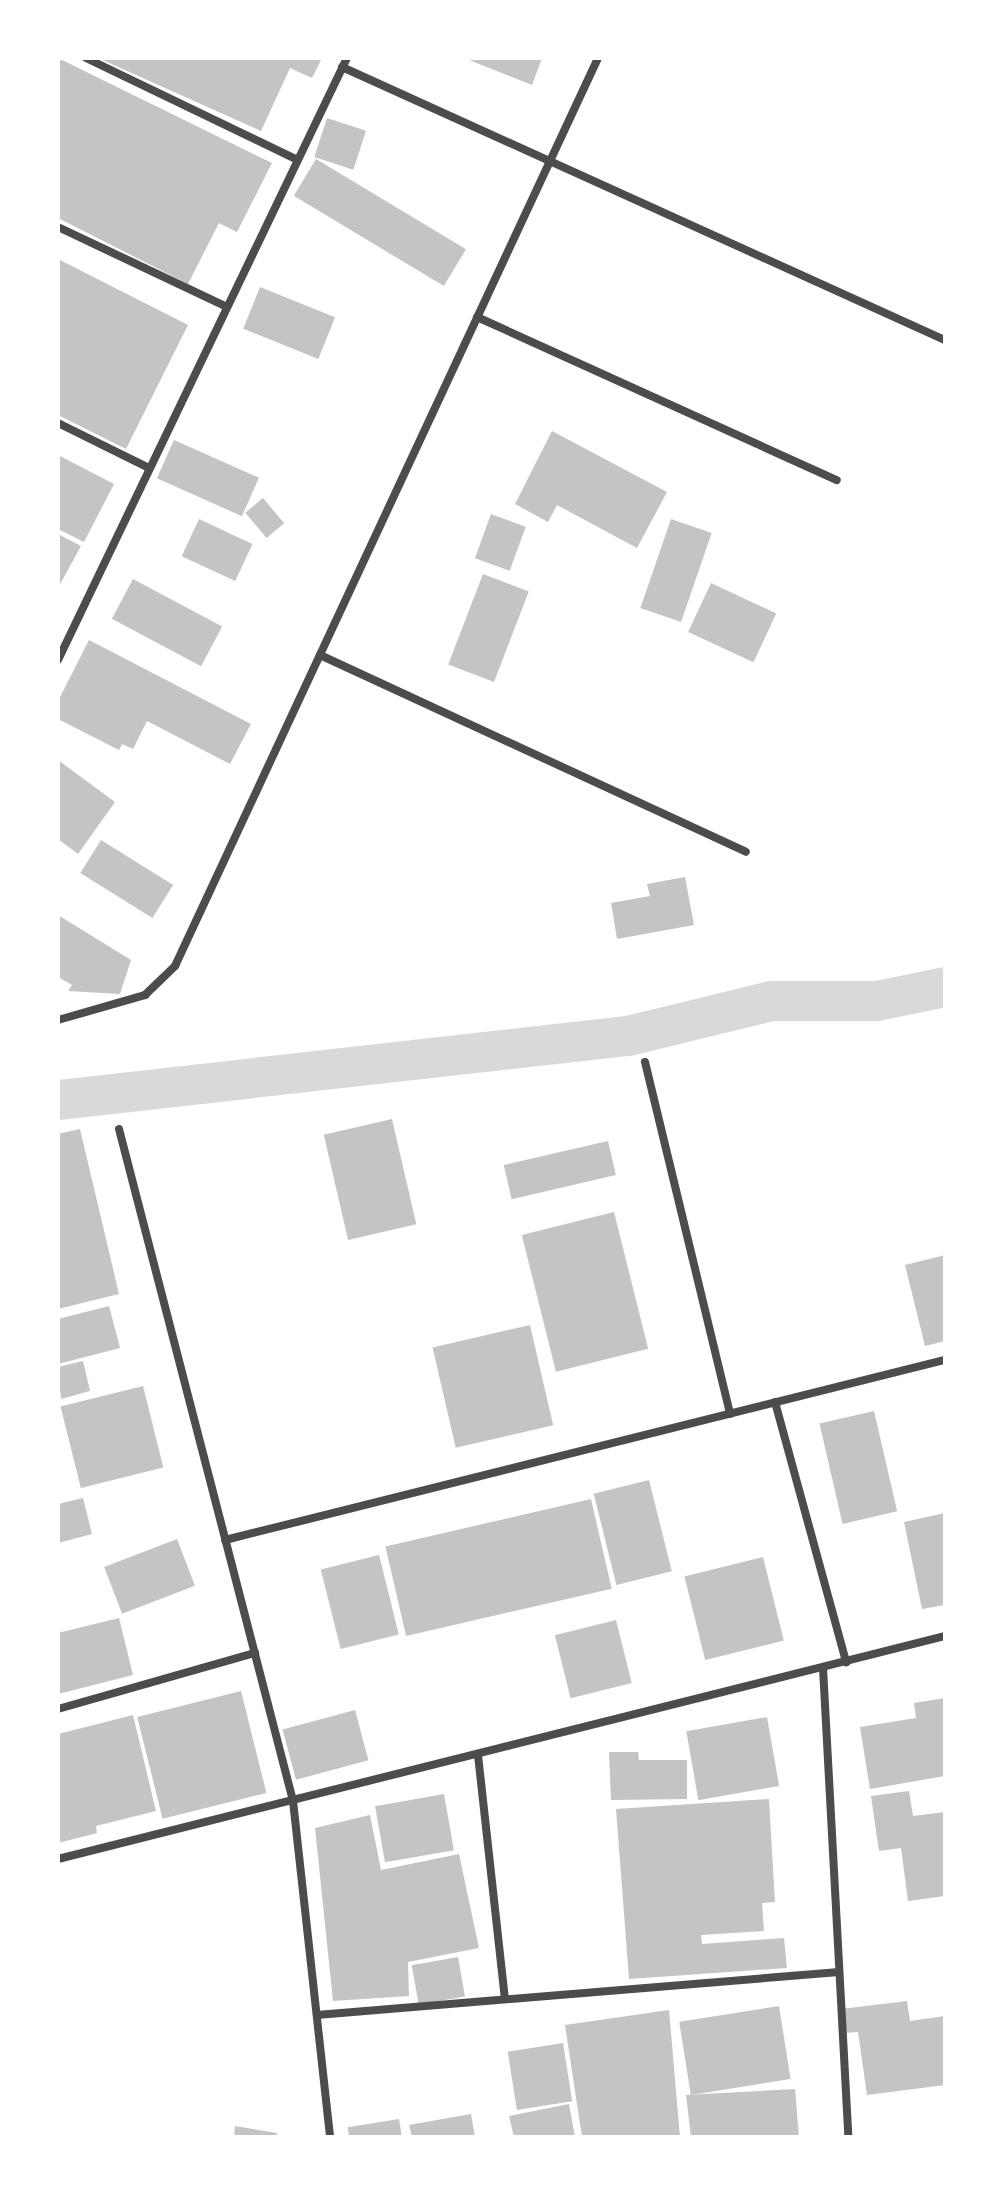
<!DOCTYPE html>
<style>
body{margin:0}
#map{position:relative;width:1003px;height:2195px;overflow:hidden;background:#fff;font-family:"Roboto Condensed",sans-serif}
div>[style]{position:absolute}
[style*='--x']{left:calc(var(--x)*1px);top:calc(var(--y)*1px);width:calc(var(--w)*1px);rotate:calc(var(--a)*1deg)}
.canal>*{height:40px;margin:-20px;padding:0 20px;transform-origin:20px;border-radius:20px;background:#d9d9d9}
.building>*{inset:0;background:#c4c4c4;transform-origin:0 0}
.minor>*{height:8px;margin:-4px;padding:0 4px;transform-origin:4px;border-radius:4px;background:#4c4c4c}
span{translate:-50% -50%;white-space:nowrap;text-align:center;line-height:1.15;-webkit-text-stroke:6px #fff;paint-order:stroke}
.frame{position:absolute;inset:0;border:60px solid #fff;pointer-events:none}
</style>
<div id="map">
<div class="canal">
<div style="--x:58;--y:1100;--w:574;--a:-6.41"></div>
<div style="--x:628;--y:1036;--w:148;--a:-13.7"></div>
<div style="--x:772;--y:1001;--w:105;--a:0"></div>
<div style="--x:877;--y:1001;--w:69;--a:-11.6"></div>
</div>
<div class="building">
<div style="clip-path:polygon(58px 58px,272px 163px,237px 232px,219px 223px,188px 284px,58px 218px)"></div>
<div style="clip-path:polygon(98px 58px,322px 58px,312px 78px,290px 68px,261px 131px)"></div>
<div style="clip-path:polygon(464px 58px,542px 58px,532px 85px)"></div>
<div style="left:327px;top:118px;width:41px;height:41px;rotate:18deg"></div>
<div style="left:316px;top:159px;width:175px;height:43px;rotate:31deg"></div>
<div style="clip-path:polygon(58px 259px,188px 325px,126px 449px,58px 415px)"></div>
<div style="left:260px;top:287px;width:81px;height:45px;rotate:22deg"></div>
<div style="clip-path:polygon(552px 431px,667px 492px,637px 548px,557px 505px,548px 522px,515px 504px)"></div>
<div style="left:174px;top:440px;width:93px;height:42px;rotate:24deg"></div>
<div style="clip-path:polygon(58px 455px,114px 484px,84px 542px,58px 529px)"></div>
<div style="left:263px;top:498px;width:33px;height:23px;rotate:50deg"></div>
<div style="left:491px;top:514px;width:37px;height:47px;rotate:20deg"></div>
<div style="left:199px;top:519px;width:59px;height:41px;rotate:25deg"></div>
<div style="left:671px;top:519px;width:43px;height:94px;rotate:19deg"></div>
<div style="clip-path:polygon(58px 534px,81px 546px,58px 588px)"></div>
<div style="left:483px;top:574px;width:49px;height:97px;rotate:21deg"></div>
<div style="left:133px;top:579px;width:101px;height:45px;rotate:28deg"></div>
<div style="left:711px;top:583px;width:72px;height:54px;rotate:25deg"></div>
<div style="clip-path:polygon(89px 640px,251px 724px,230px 764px,147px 721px,133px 749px,122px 744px,119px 750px,58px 719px,58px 701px)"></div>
<div style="clip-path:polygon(58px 760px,115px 802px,78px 854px,58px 839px)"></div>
<div style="left:101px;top:840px;width:85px;height:39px;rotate:32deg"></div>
<div style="clip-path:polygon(685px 877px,694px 925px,617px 939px,611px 903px,650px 896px,647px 884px)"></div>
<div style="clip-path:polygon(58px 915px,131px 960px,120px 994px,68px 991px,72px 985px,58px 977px)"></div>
<div style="left:392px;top:1119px;width:108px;height:70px;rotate:77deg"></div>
<div style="clip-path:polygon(80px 1129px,119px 1294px,58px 1309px,58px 1134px)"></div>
<div style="left:608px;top:1141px;width:35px;height:107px;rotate:77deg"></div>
<div style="left:614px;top:1212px;width:141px;height:95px;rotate:76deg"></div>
<div style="clip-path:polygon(945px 1255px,945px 1341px,925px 1346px,905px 1265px)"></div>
<div style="clip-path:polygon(109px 1306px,120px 1348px,58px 1364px,58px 1319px)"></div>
<div style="left:530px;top:1325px;width:103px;height:100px;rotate:77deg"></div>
<div style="clip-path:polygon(83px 1361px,90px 1391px,61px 1399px,58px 1367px)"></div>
<div style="left:143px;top:1386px;width:84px;height:85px;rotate:76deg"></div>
<div style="left:874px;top:1411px;width:103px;height:56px;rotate:77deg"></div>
<div style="left:649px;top:1480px;width:94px;height:57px;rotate:76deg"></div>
<div style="clip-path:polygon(83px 1498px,92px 1534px,58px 1543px,58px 1504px)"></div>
<div style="left:591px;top:1499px;width:92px;height:211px;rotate:77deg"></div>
<div style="clip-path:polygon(945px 1513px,945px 1605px,922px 1609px,904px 1522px)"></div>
<div style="left:177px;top:1539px;width:50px;height:78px;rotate:69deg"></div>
<div style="left:379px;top:1555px;width:82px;height:60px;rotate:76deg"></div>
<div style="left:763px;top:1557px;width:86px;height:81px;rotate:76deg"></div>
<div style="clip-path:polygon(119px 1618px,133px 1675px,58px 1694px,58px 1633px)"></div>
<div style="left:616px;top:1620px;width:65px;height:63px;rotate:76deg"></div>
<div style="left:241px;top:1691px;width:105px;height:107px;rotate:76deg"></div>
<div style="clip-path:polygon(945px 1698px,945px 1776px,870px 1789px,860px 1727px,916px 1718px,914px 1703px)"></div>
<div style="left:355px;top:1710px;width:52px;height:75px;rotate:75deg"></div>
<div style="clip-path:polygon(133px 1715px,156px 1811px,96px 1826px,97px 1833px,58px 1843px,58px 1734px)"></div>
<div style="left:767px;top:1717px;width:70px;height:82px;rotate:80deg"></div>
<div style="clip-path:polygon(609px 1752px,638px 1752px,639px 1760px,687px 1760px,687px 1799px,611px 1800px)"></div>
<div style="clip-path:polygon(909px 1791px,913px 1816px,945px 1812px,945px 1896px,908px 1901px,901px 1848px,879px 1851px,871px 1796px)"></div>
<div style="left:444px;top:1794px;width:57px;height:70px;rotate:80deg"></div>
<div style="clip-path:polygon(769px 1799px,775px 1902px,762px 1903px,764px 1931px,701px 1935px,702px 1944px,784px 1938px,787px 1968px,629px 1979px,616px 1809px)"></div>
<div style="clip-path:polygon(370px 1815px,381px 1870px,459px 1854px,479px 1948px,408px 1962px,409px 1996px,333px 2001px,315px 1828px)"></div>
<div style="left:458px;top:1957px;width:40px;height:47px;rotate:80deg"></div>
<div style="clip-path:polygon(907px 2001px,910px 2021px,945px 2016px,945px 2085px,867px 2095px,858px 2032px,844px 2033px,841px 2009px)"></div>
<div style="left:779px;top:2006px;width:74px;height:101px;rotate:81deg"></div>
<div style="clip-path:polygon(669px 2010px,680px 2137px,582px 2137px,565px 2025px)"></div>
<div style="left:563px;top:2043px;width:59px;height:56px;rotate:81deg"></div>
<div style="clip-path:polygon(795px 2089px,799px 2137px,691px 2137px,686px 2095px)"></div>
<div style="clip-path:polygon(569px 2104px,575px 2137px,514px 2137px,509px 2116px)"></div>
<div style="clip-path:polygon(471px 2114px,475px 2137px,412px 2137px,409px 2125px)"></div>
<div style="left:399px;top:2119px;width:18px;height:52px;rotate:81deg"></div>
<div style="clip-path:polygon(235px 2126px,277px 2133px,276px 2137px,234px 2137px)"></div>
</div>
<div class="minor">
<div style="--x:86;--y:58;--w:233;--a:25.7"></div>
<div style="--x:342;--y:67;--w:662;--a:24.36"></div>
<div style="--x:58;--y:227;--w:185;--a:25.3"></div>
<div style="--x:477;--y:317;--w:395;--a:24.4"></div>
<div style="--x:58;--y:423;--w:99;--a:26.3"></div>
<div style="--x:320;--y:655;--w:469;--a:24.8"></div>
<div style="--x:58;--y:660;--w:668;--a:-64.36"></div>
<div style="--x:58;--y:1020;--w:91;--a:-16"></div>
<div style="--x:145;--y:995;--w:42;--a:-44"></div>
<div style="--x:175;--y:966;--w:1002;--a:-65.02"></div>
<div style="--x:645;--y:1062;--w:362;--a:76.4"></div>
<div style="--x:119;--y:1129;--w:694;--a:75.48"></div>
<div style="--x:293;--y:1801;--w:338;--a:83.7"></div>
<div style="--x:775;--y:1402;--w:270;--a:74.7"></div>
<div style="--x:225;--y:1540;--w:742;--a:-14.04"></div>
<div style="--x:823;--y:1668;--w:470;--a:86.9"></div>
<div style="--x:58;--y:1709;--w:205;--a:-15.9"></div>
<div style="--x:478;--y:1755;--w:245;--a:83.7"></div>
<div style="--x:58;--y:1859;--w:915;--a:-14.11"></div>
<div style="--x:317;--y:2015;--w:524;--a:-4.71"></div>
</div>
<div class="frame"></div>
</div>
